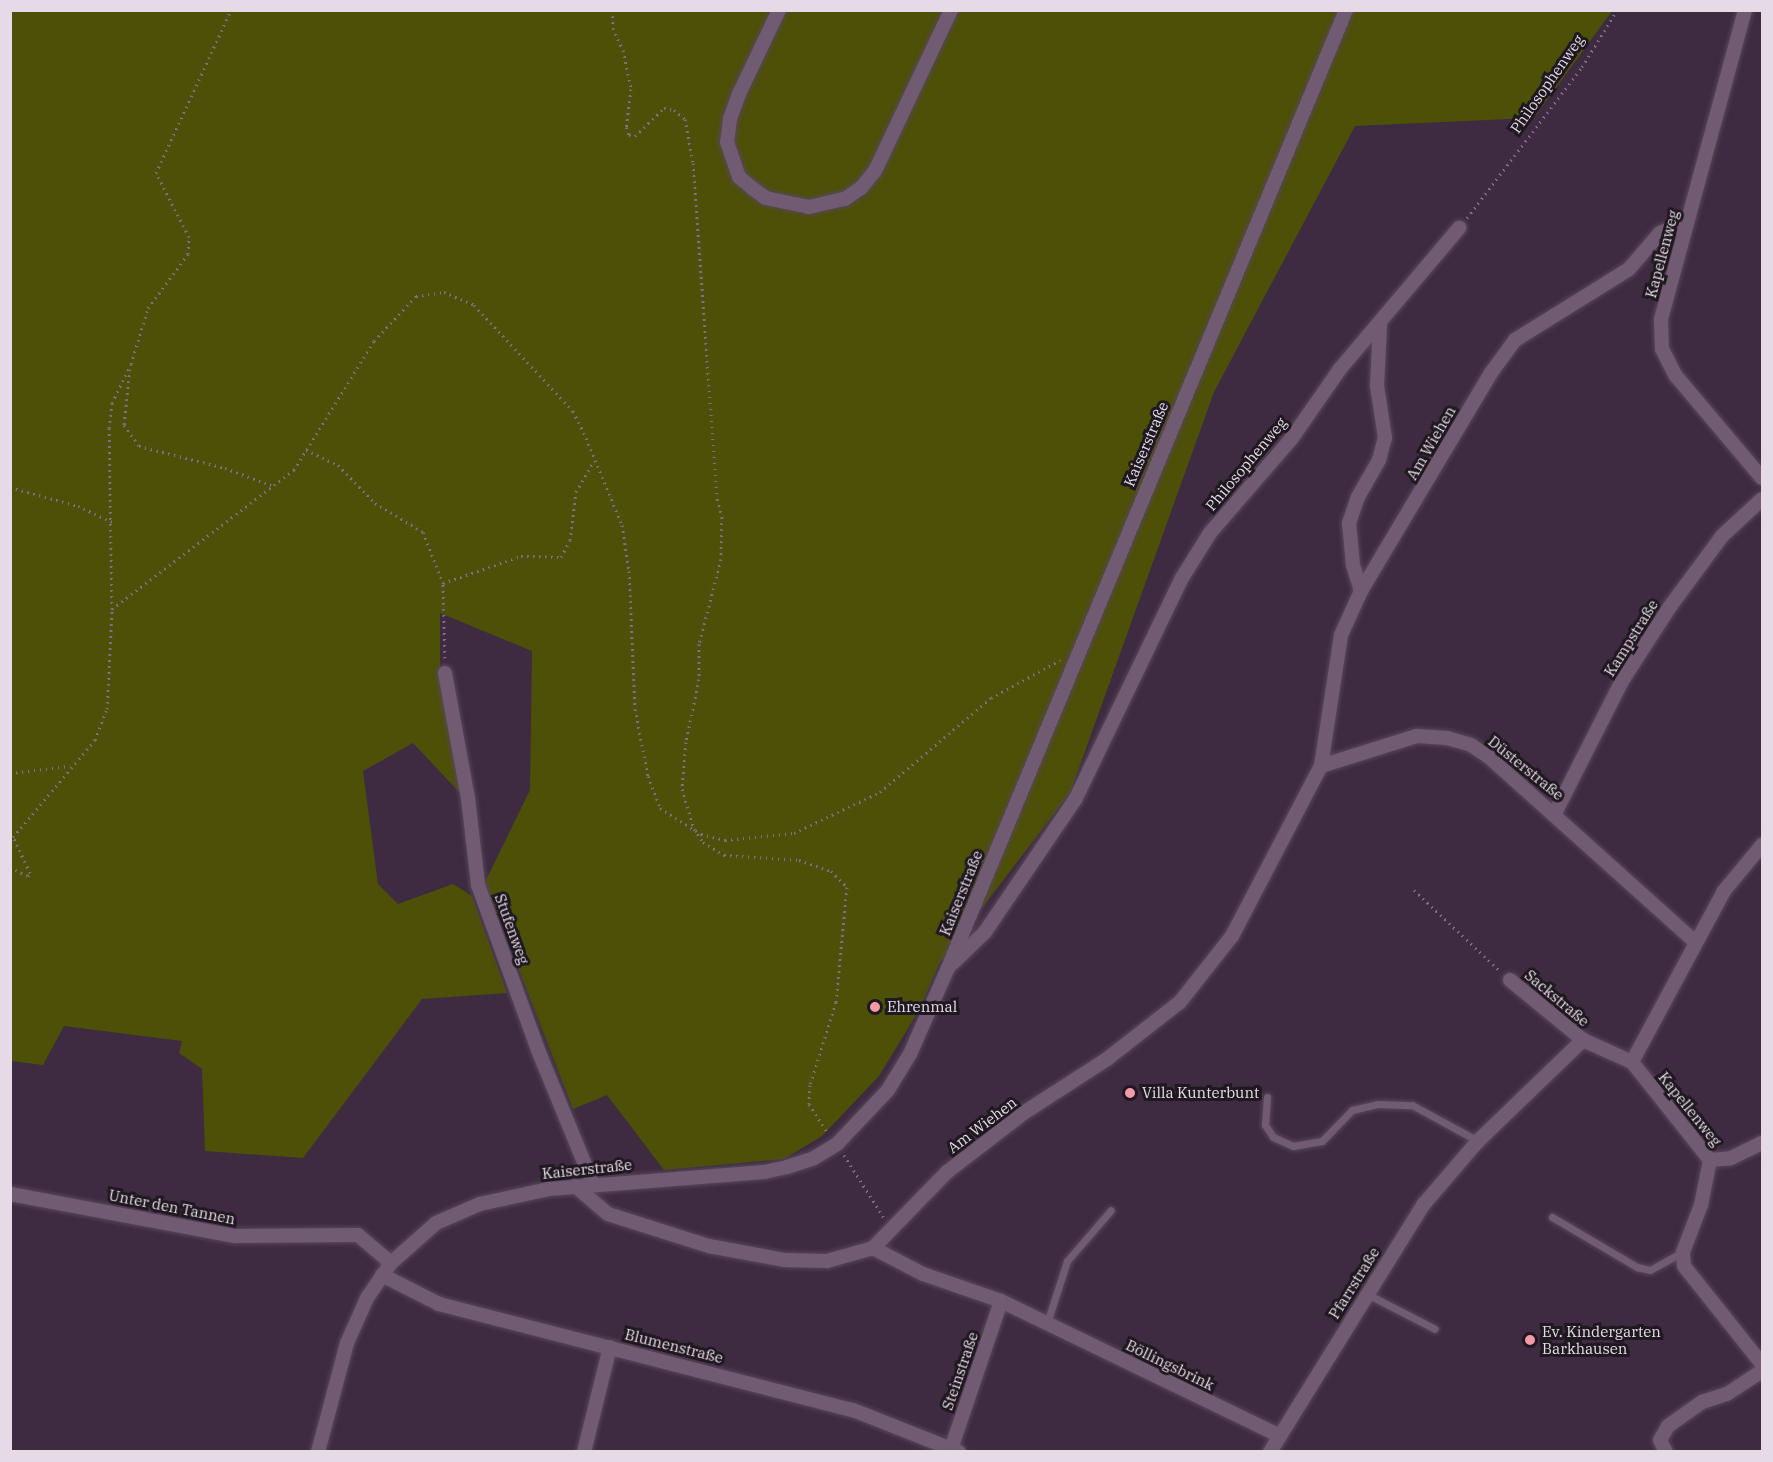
<!DOCTYPE html>
<meta charset="utf-8">
<style>
body{margin:0}
#map{position:relative;width:1773px;height:1462px;overflow:hidden;background:#3f2b41;font-family:"IBM Plex Serif",serif}
div>[style]{position:absolute}
[style*='--x']{left:calc(var(--x)*1px);top:calc(var(--y)*1px);width:calc(var(--w)*1px);rotate:calc(var(--a)*1deg)}
.green>*{inset:0;background:#4d5007}
.path>*{height:3px;margin-top:-1.5px;transform-origin:0;background:repeating-linear-gradient(90deg,#806f81 0 1.5px,transparent 0 6px)}
.roads{filter:drop-shadow(0 0 2px #574759) drop-shadow(0 0 2px #574759)}
.lane>*{height:7px;margin:-3.5px;padding:0 3.5px;transform-origin:3.5px;border-radius:3.5px;background:#715b73}
.street>*{height:14px;margin:-7px;padding:0 7px;transform-origin:7px;border-radius:7px;background:#715b73}
.dots>*{width:16px;height:16px;translate:-50% -50%;box-sizing:border-box;border:3px solid #201821;border-radius:50%}
span{translate:-50% -50%;white-space:nowrap;text-align:center;line-height:1.15;-webkit-text-stroke:6px #201821;paint-order:stroke}
.street-label{font-size:15px;color:#e6dae7}
.poi-label{font-size:15px;color:#e6dae7}
.left{translate:0 -50%;text-align:left}
.frame{position:absolute;inset:0;border:12px solid #e6dae7;pointer-events:none}
</style>
<div id="map">
<div class="green">
<div style="clip-path:polygon(11px 11px,1612px 11px,1534px 118px,1355px 126px,1214px 392px,1070px 793px,939px 964px,918px 1012px,879px 1076px,822px 1136px,784px 1159px,664px 1170px,607px 1095px,573px 1109px,485px 882px,530px 790px,532px 651px,440px 613px,440px 673px,461px 794px,413px 743px,363px 771px,378px 884px,398px 904px,453px 884px,472px 896px,507px 993px,422px 999px,303px 1158px,205px 1151px,202px 1069px,179px 1053px,182px 1041px,64px 1026px,43px 1065px,11px 1061px)"></div>
</div>
<div class="path">
<div style="--x:612;--y:10;--w:18;--a:87"></div>
<div style="--x:613;--y:28;--w:24;--a:66"></div>
<div style="--x:623;--y:50;--w:40;--a:78"></div>
<div style="--x:631;--y:89;--w:38;--a:97"></div>
<div style="--x:626;--y:127;--w:9;--a:69"></div>
<div style="--x:629;--y:135;--w:6;--a:9"></div>
<div style="--x:635;--y:136;--w:40;--a:-44"></div>
<div style="--x:664;--y:108;--w:10;--a:11"></div>
<div style="--x:674;--y:110;--w:14;--a:39"></div>
<div style="--x:685;--y:119;--w:45;--a:79.7"></div>
<div style="--x:693;--y:163;--w:337;--a:85.9"></div>
<div style="--x:717;--y:499;--w:19;--a:74"></div>
<div style="--x:722;--y:517;--w:42;--a:91.4"></div>
<div style="--x:721;--y:559;--w:88;--a:104.5"></div>
<div style="--x:699;--y:644;--w:35;--a:90"></div>
<div style="--x:699;--y:679;--w:64;--a:101.7"></div>
<div style="--x:686;--y:742;--w:47;--a:94.9"></div>
<div style="--x:682;--y:789;--w:42;--a:73.3"></div>
<div style="--x:694;--y:829;--w:16;--a:55"></div>
<div style="--x:703;--y:842;--w:25;--a:32"></div>
<div style="--x:724;--y:855;--w:75;--a:3.8"></div>
<div style="--x:799;--y:860;--w:34;--a:19"></div>
<div style="--x:831;--y:871;--w:23;--a:45"></div>
<div style="--x:847;--y:887;--w:116;--a:95.5"></div>
<div style="--x:836;--y:1002;--w:87;--a:107.4"></div>
<div style="--x:810;--y:1085;--w:19;--a:93"></div>
<div style="--x:809;--y:1104;--w:35;--a:57"></div>
<div style="--x:1467;--y:218;--w:190;--a:-52.7"></div>
<div style="--x:1582;--y:67;--w:67;--a:-58.4"></div>
<div style="--x:130;--y:369;--w:56;--a:96.1"></div>
<div style="--x:124;--y:425;--w:26;--a:54"></div>
<div style="--x:139;--y:446;--w:89;--a:14.3"></div>
<div style="--x:225;--y:468;--w:51;--a:20.6"></div>
<div style="--x:306;--y:450;--w:35;--a:25"></div>
<div style="--x:338;--y:465;--w:53;--a:45.8"></div>
<div style="--x:375;--y:503;--w:56;--a:31.1"></div>
<div style="--x:423;--y:532;--w:55;--a:68.6"></div>
<div style="--x:10;--y:487;--w:71;--a:15.6"></div>
<div style="--x:78;--y:506;--w:38;--a:25"></div>
<div style="--x:112;--y:609;--w:229;--a:-37.4"></div>
<div style="--x:294;--y:470;--w:152;--a:-58.2"></div>
<div style="--x:374;--y:341;--w:62;--a:-47"></div>
<div style="--x:416;--y:296;--w:28;--a:-8"></div>
<div style="--x:444;--y:292;--w:33;--a:23"></div>
<div style="--x:474;--y:305;--w:145;--a:47"></div>
<div style="--x:573;--y:411;--w:30;--a:64"></div>
<div style="--x:586;--y:438;--w:94;--a:67.5"></div>
<div style="--x:622;--y:525;--w:47;--a:81.3"></div>
<div style="--x:629;--y:571;--w:138;--a:87.5"></div>
<div style="--x:635;--y:709;--w:68;--a:79"></div>
<div style="--x:648;--y:776;--w:34;--a:69"></div>
<div style="--x:660;--y:808;--w:49;--a:32.4"></div>
<div style="--x:701;--y:834;--w:25;--a:14"></div>
<div style="--x:725;--y:840;--w:69;--a:-5.8"></div>
<div style="--x:794;--y:833;--w:95;--a:-25.5"></div>
<div style="--x:880;--y:792;--w:145;--a:-40.3"></div>
<div style="--x:991;--y:698;--w:79;--a:-28.8"></div>
<div style="--x:445;--y:658;--w:75;--a:-91.5"></div>
<div style="--x:443;--y:583;--w:83;--a:-19.1"></div>
<div style="--x:521;--y:556;--w:40;--a:1.4"></div>
<div style="--x:561;--y:557;--w:19;--a:-62"></div>
<div style="--x:570;--y:540;--w:48;--a:-82.9"></div>
<div style="--x:576;--y:492;--w:36;--a:-60"></div>
<div style="--x:10;--y:773;--w:60;--a:-6.7"></div>
<div style="--x:10;--y:867;--w:20;--a:27"></div>
<div style="--x:28;--y:876;--w:4;--a:-56"></div>
<div style="--x:30;--y:873;--w:40;--a:-115"></div>
<div style="--x:13;--y:837;--w:127;--a:-49.8"></div>
<div style="--x:95;--y:740;--w:33;--a:-69"></div>
<div style="--x:107;--y:709;--w:100;--a:-87.1"></div>
<div style="--x:112;--y:609;--w:181;--a:-90.9"></div>
<div style="--x:109;--y:428;--w:25;--a:-83"></div>
<div style="--x:112;--y:403;--w:43;--a:-64"></div>
<div style="--x:131;--y:364;--w:59;--a:-73.1"></div>
<div style="--x:148;--y:308;--w:67;--a:-53.5"></div>
<div style="--x:188;--y:254;--w:17;--a:-87"></div>
<div style="--x:189;--y:237;--w:72;--a:-117.3"></div>
<div style="--x:156;--y:173;--w:179;--a:-65.3"></div>
<div style="--x:1414;--y:890;--w:118;--a:43.3"></div>
<div style="--x:844;--y:1155;--w:75;--a:57.6"></div>
<div style="--x:10;--y:1450;--w:3;--a:45"></div>
</div>
<div class="roads">
<div class="lane">
<div style="--x:1267;--y:1097;--w:28;--a:94"></div>
<div style="--x:1265;--y:1125;--w:14;--a:56"></div>
<div style="--x:1273;--y:1137;--w:22;--a:24"></div>
<div style="--x:1293;--y:1146;--w:29;--a:-10"></div>
<div style="--x:1322;--y:1141;--w:43;--a:-45.9"></div>
<div style="--x:1352;--y:1110;--w:26;--a:-13"></div>
<div style="--x:1377;--y:1104;--w:35;--a:2"></div>
<div style="--x:1412;--y:1105;--w:75;--a:28.6"></div>
<div style="--x:1552;--y:1217;--w:99;--a:30.5"></div>
<div style="--x:1637;--y:1267;--w:13;--a:13"></div>
<div style="--x:1650;--y:1270;--w:38;--a:-29"></div>
<div style="--x:1367;--y:1294;--w:76;--a:27.2"></div>
<div style="--x:1047;--y:1323;--w:65;--a:-72.1"></div>
<div style="--x:1067;--y:1261;--w:67;--a:-49.2"></div>
</div>
<div class="street">
<div style="--x:779;--y:10;--w:93;--a:115.5"></div>
<div style="--x:739;--y:94;--w:27;--a:110"></div>
<div style="--x:730;--y:119;--w:23;--a:97"></div>
<div style="--x:727;--y:142;--w:37;--a:71"></div>
<div style="--x:739;--y:177;--w:17;--a:40"></div>
<div style="--x:752;--y:188;--w:17;--a:36"></div>
<div style="--x:766;--y:198;--w:44;--a:11.8"></div>
<div style="--x:809;--y:207;--w:37;--a:-13"></div>
<div style="--x:845;--y:199;--w:19;--a:-35"></div>
<div style="--x:861;--y:188;--w:22;--a:-51"></div>
<div style="--x:875;--y:171;--w:178;--a:-64.7"></div>
<div style="--x:1745;--y:10;--w:321;--a:105.2"></div>
<div style="--x:1661;--y:320;--w:29;--a:88"></div>
<div style="--x:1662;--y:349;--w:30;--a:63"></div>
<div style="--x:1676;--y:376;--w:133;--a:49.9"></div>
<div style="--x:1361;--y:591;--w:27;--a:-107"></div>
<div style="--x:1353;--y:565;--w:42;--a:-95.4"></div>
<div style="--x:1349;--y:523;--w:28;--a:-71"></div>
<div style="--x:1358;--y:497;--w:43;--a:-60.4"></div>
<div style="--x:1379;--y:460;--w:23;--a:-75"></div>
<div style="--x:1385;--y:438;--w:53;--a:-98.7"></div>
<div style="--x:1377;--y:386;--w:62;--a:-87.2"></div>
<div style="--x:445;--y:673;--w:127;--a:79.6"></div>
<div style="--x:468;--y:798;--w:88;--a:83.4"></div>
<div style="--x:478;--y:885;--w:176;--a:70"></div>
<div style="--x:538;--y:1050;--w:145;--a:67.7"></div>
<div style="--x:1321;--y:766;--w:133;--a:-81.3"></div>
<div style="--x:1341;--y:635;--w:48;--a:-65.6"></div>
<div style="--x:1361;--y:591;--w:254;--a:-59.2"></div>
<div style="--x:1491;--y:373;--w:41;--a:-54"></div>
<div style="--x:1515;--y:340;--w:134;--a:-31.9"></div>
<div style="--x:1629;--y:269;--w:48;--a:-49.3"></div>
<div style="--x:1660;--y:233;--w:30;--a:-23"></div>
<div style="--x:1555;--y:813;--w:148;--a:-63.1"></div>
<div style="--x:1622;--y:681;--w:87;--a:-57.2"></div>
<div style="--x:1669;--y:608;--w:89;--a:-53.6"></div>
<div style="--x:1722;--y:536;--w:54;--a:-42.8"></div>
<div style="--x:953;--y:963;--w:45;--a:-44.1"></div>
<div style="--x:985;--y:932;--w:162;--a:-55.8"></div>
<div style="--x:1076;--y:798;--w:244;--a:-64.3"></div>
<div style="--x:1182;--y:578;--w:53;--a:-58.1"></div>
<div style="--x:1210;--y:533;--w:125;--a:-49.2"></div>
<div style="--x:1292;--y:438;--w:84;--a:-55.2"></div>
<div style="--x:1340;--y:369;--w:185;--a:-49.8"></div>
<div style="--x:1510;--y:980;--w:94;--a:39.4"></div>
<div style="--x:1583;--y:1040;--w:54;--a:24.2"></div>
<div style="--x:1632;--y:1062;--w:125;--a:51.5"></div>
<div style="--x:1632;--y:1062;--w:194;--a:-61.7"></div>
<div style="--x:1724;--y:891;--w:60;--a:-50.4"></div>
<div style="--x:1710;--y:1160;--w:46;--a:101.3"></div>
<div style="--x:1701;--y:1205;--w:50;--a:111"></div>
<div style="--x:1683;--y:1252;--w:14;--a:86"></div>
<div style="--x:1684;--y:1266;--w:125;--a:51.5"></div>
<div style="--x:1710;--y:1160;--w:21;--a:-5"></div>
<div style="--x:1731;--y:1158;--w:34;--a:-26"></div>
<div style="--x:575;--y:1186;--w:43;--a:40.3"></div>
<div style="--x:608;--y:1214;--w:106;--a:17.6"></div>
<div style="--x:709;--y:1246;--w:76;--a:10.6"></div>
<div style="--x:784;--y:1260;--w:43;--a:1.3"></div>
<div style="--x:827;--y:1261;--w:48;--a:-15.8"></div>
<div style="--x:873;--y:1248;--w:106;--a:-45.8"></div>
<div style="--x:947;--y:1172;--w:98;--a:-37.6"></div>
<div style="--x:1025;--y:1112;--w:98;--a:-32.9"></div>
<div style="--x:1107;--y:1059;--w:93;--a:-38"></div>
<div style="--x:1180;--y:1002;--w:84;--a:-51.8"></div>
<div style="--x:1232;--y:936;--w:192;--a:-62.4"></div>
<div style="--x:1321;--y:766;--w:101;--a:-17.4"></div>
<div style="--x:1417;--y:736;--w:30;--a:4"></div>
<div style="--x:1447;--y:738;--w:25;--a:16"></div>
<div style="--x:1471;--y:745;--w:22;--a:34"></div>
<div style="--x:1489;--y:757;--w:277;--a:41.9"></div>
<div style="--x:10;--y:1194;--w:229;--a:10.6"></div>
<div style="--x:235;--y:1236;--w:123;--a:-0.5"></div>
<div style="--x:358;--y:1235;--w:43;--a:40.3"></div>
<div style="--x:873;--y:1248;--w:56;--a:27.5"></div>
<div style="--x:923;--y:1274;--w:83;--a:19.1"></div>
<div style="--x:1001;--y:1301;--w:310;--a:25.8"></div>
<div style="--x:382;--y:1275;--w:64;--a:27"></div>
<div style="--x:439;--y:1304;--w:427;--a:14.4"></div>
<div style="--x:853;--y:1410;--w:114;--a:21.6"></div>
<div style="--x:318;--y:1452;--w:113;--a:-75.1"></div>
<div style="--x:347;--y:1343;--w:49;--a:-66"></div>
<div style="--x:367;--y:1298;--w:42;--a:-55.6"></div>
<div style="--x:391;--y:1263;--w:60;--a:-41.6"></div>
<div style="--x:436;--y:1223;--w:48;--a:-23.4"></div>
<div style="--x:480;--y:1204;--w:71;--a:-12.3"></div>
<div style="--x:549;--y:1189;--w:216;--a:-4.5"></div>
<div style="--x:764;--y:1172;--w:24;--a:-12"></div>
<div style="--x:787;--y:1167;--w:28;--a:-18"></div>
<div style="--x:814;--y:1158;--w:27;--a:-31"></div>
<div style="--x:837;--y:1144;--w:74;--a:-46.6"></div>
<div style="--x:888;--y:1090;--w:42;--a:-58.6"></div>
<div style="--x:910;--y:1054;--w:94;--a:-66.2"></div>
<div style="--x:948;--y:968;--w:1037;--a:-67.44"></div>
<div style="--x:584;--y:1452;--w:108;--a:-76.1"></div>
<div style="--x:950;--y:1452;--w:159;--a:-71.3"></div>
<div style="--x:1270;--y:1452;--w:292;--a:-58.2"></div>
<div style="--x:1424;--y:1204;--w:83;--a:-49.4"></div>
<div style="--x:1478;--y:1141;--w:146;--a:-43.9"></div>
<div style="--x:1666;--y:1452;--w:13;--a:-117"></div>
<div style="--x:1660;--y:1440;--w:16;--a:-60"></div>
<div style="--x:1668;--y:1426;--w:42;--a:-35.2"></div>
<div style="--x:1702;--y:1402;--w:26;--a:-18"></div>
<div style="--x:1727;--y:1394;--w:42;--a:-33.3"></div>
</div>
</div>
<div class="dots">
<div style="left:875px;top:1007px;background:#f39aa7"></div>
<div style="left:1130px;top:1093px;background:#f39aa7"></div>
<div style="left:1530px;top:1340px;background:#f39aa7"></div>
</div>
<div class="street-label">
<span style="left:1547px;top:84px;rotate:-55deg">Philosophenweg</span>
<span style="left:1662px;top:254px;rotate:-75deg">Kapellenweg</span>
<span style="left:1431px;top:443px;rotate:-60deg">Am Wiehen</span>
<span style="left:1146px;top:444px;rotate:-67deg">Kaiserstraße</span>
<span style="left:1246px;top:464px;rotate:-50deg">Philosophenweg</span>
<span style="left:1631px;top:638px;rotate:-58deg">Kampstraße</span>
<span style="left:1526px;top:768px;rotate:39deg">Düsterstraße</span>
<span style="left:961px;top:893px;rotate:-68deg">Kaiserstraße</span>
<span style="left:512px;top:929px;rotate:70deg">Stufenweg</span>
<span style="left:1557px;top:998px;rotate:40deg">Sackstraße</span>
<span style="left:1690px;top:1109px;rotate:51deg">Kapellenweg</span>
<span style="left:982px;top:1125px;rotate:-37deg">Am Wiehen</span>
<span style="left:587px;top:1169px;rotate:-6deg">Kaiserstraße</span>
<span style="left:172px;top:1207px;rotate:11deg">Unter den Tannen</span>
<span style="left:1354px;top:1283px;rotate:-58deg">Pfarrstraße</span>
<span style="left:674px;top:1346px;rotate:14deg">Blumenstraße</span>
<span style="left:1170px;top:1365px;rotate:26deg">Böllingsbrink</span>
<span style="left:960px;top:1371px;rotate:-71deg">Steinstraße</span>
</div>
<div class="poi-label">
<span class="left" style="left:887px;top:1007px">Ehrenmal</span>
<span class="left" style="left:1142px;top:1093px">Villa Kunterbunt</span>
<span class="left" style="left:1542px;top:1340px">Ev. Kindergarten<br>Barkhausen</span>
</div>
<div class="frame"></div>
</div>
